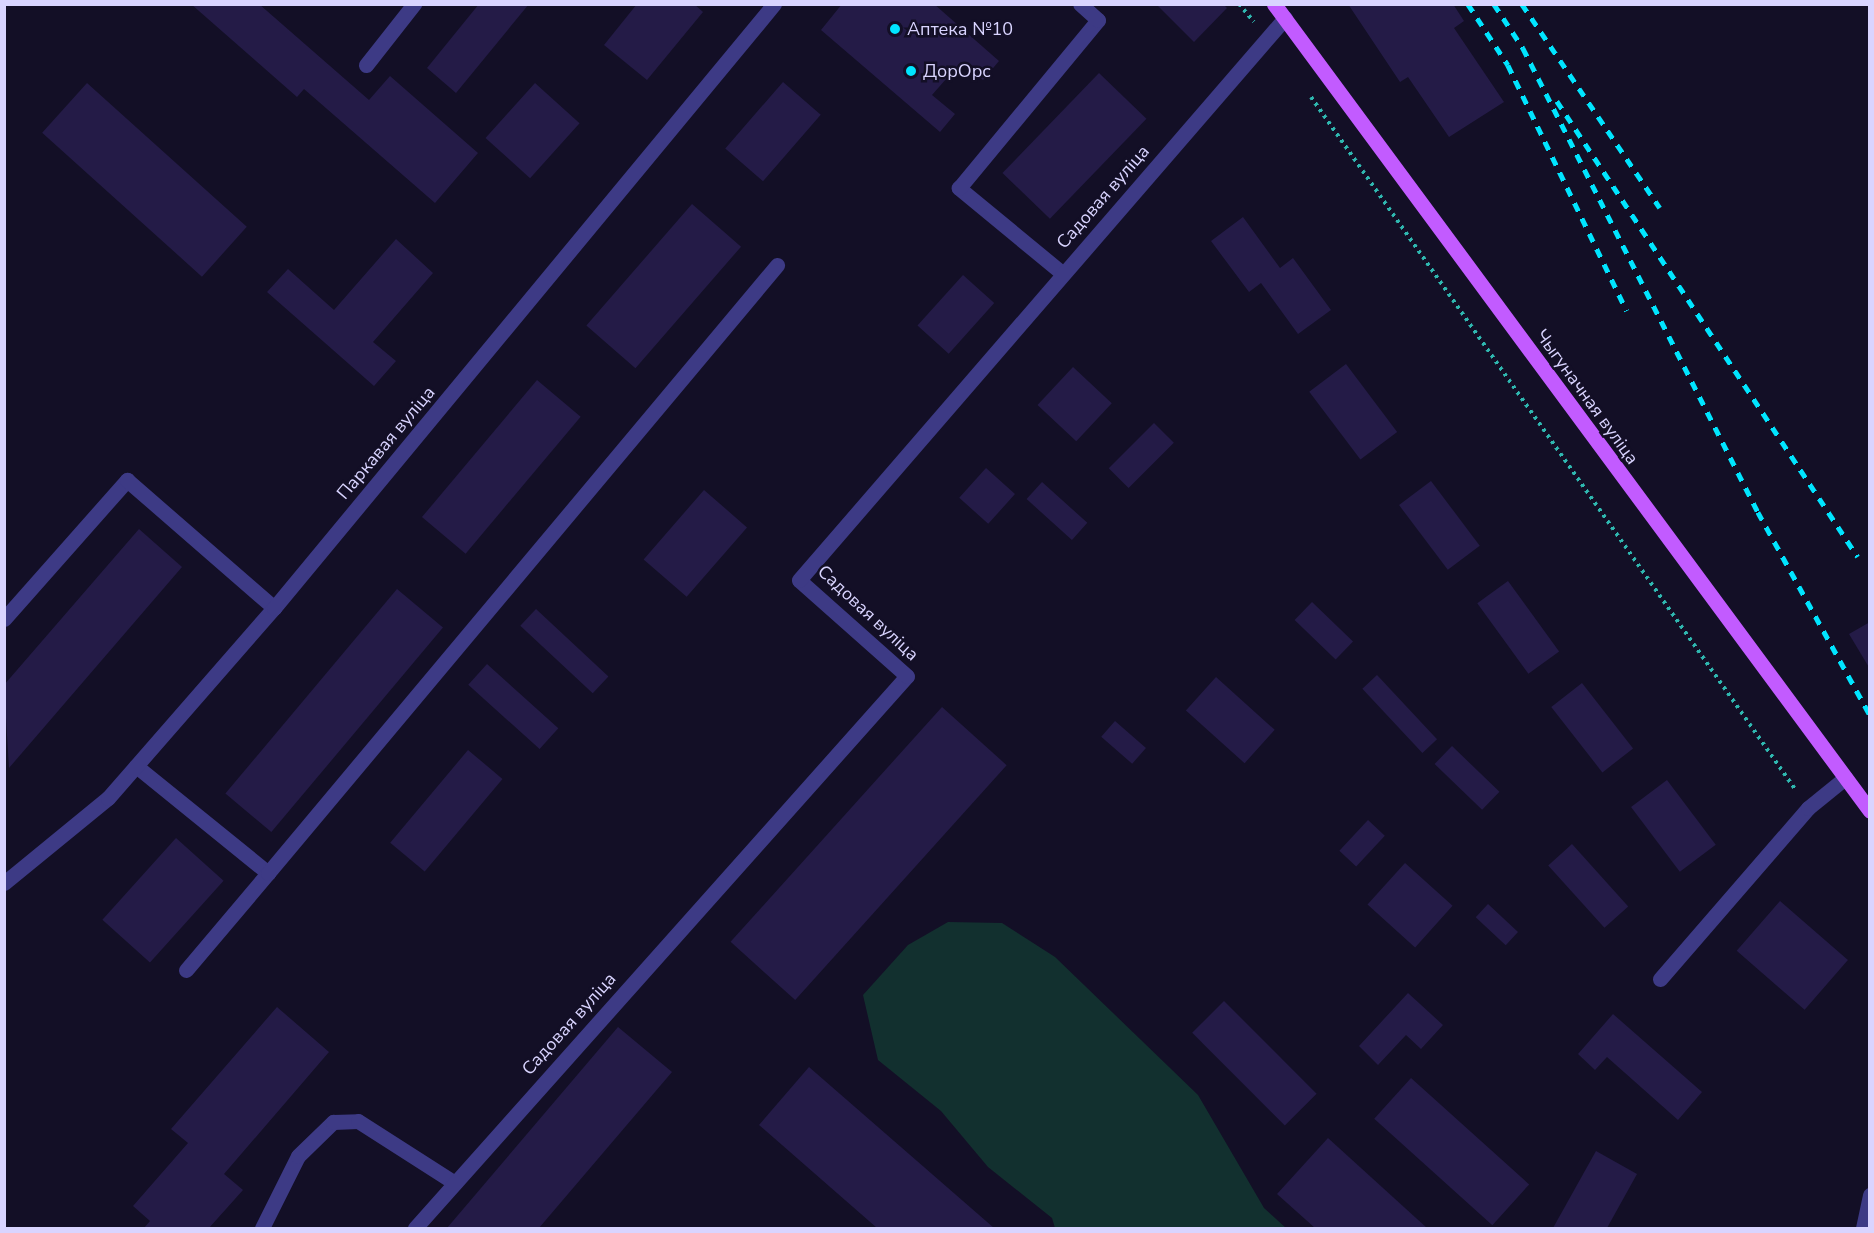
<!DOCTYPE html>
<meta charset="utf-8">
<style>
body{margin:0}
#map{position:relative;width:1874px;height:1233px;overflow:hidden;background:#130f26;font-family:"Nunito Sans",sans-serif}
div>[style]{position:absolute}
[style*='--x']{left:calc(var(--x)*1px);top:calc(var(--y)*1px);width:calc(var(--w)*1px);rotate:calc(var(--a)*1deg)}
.green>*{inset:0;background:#12302f}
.building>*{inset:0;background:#241b47;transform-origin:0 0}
.path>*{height:4px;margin-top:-2px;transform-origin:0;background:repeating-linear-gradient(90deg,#2fb8b0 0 3px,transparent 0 7.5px)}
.minor>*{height:15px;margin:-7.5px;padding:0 7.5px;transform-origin:7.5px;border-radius:7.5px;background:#3d3a85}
.major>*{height:15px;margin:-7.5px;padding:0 7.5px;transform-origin:7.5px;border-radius:7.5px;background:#c25bff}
.rail>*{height:4.5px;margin-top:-2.25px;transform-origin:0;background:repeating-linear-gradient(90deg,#00e5ff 0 9px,transparent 0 17px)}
.dots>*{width:16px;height:16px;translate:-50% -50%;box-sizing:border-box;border:3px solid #130f26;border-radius:50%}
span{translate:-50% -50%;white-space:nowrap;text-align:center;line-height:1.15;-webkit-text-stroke:5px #130f26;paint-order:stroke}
.poi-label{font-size:18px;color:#d9d4ff}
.left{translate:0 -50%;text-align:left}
.street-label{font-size:18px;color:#d9d4ff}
.frame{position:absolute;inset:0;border:6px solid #d9d4ff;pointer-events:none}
</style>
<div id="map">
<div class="green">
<div style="clip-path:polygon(948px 922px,1002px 923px,1055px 957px,1198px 1095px,1264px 1208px,1286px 1228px,1055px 1228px,1052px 1218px,988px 1167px,941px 1111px,878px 1060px,863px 995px,908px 945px)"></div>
</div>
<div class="building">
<div style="clip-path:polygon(191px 4px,259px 4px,369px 100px,390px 76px,478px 153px,435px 203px,304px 89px,297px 97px)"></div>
<div style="clip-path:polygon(479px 4px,529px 4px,456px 93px,427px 68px)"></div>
<div style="clip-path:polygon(637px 4px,694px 4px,703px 12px,647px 80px,604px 45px)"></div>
<div style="clip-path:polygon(842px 4px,934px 4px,999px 61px,983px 80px,961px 62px,932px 95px,955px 114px,940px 132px,821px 30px)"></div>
<div style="clip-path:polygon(1156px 4px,1223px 4px,1227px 8px,1194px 42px)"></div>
<div style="clip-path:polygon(1348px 4px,1453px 4px,1464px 21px,1454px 28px,1504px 102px,1449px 137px,1408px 77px,1400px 82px)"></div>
<div style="left:1099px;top:73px;width:66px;height:139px;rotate:44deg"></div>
<div style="left:783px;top:82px;width:50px;height:88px;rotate:41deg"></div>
<div style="left:87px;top:83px;width:215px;height:67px;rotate:42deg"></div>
<div style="left:535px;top:83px;width:60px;height:74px;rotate:42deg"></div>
<div style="left:692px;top:204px;width:65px;height:161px;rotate:41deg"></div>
<div style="clip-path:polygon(1243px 217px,1280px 268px,1293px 258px,1331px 310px,1298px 334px,1261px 283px,1249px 292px,1211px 241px)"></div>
<div style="clip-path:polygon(396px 239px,433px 273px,373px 342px,396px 361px,374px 386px,267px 292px,288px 269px,334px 310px)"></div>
<div style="left:963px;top:275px;width:42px;height:68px;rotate:42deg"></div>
<div style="left:1346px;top:364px;width:85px;height:46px;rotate:53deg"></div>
<div style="left:1073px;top:367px;width:53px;height:52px;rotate:43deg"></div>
<div style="left:537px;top:380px;width:57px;height:179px;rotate:40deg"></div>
<div style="left:1154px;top:423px;width:28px;height:64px;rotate:45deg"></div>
<div style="left:986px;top:468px;width:39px;height:40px;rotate:42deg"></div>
<div style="left:1431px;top:481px;width:81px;height:40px;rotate:53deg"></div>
<div style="left:1042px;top:482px;width:61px;height:23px;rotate:42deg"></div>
<div style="left:704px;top:490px;width:57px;height:92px;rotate:41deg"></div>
<div style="clip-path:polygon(139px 529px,182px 567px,9px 768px,4px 685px)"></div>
<div style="left:1508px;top:581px;width:87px;height:38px;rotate:54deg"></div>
<div style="left:397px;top:589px;width:60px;height:267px;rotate:40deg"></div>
<div style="left:1312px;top:602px;width:57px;height:25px;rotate:44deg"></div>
<div style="left:536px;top:609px;width:99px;height:23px;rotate:43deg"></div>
<div style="clip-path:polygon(1870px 622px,1870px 669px,1849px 634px)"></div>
<div style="left:487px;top:664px;width:96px;height:28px;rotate:42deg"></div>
<div style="left:1377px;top:675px;width:88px;height:20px;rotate:47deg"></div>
<div style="left:1216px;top:677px;width:79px;height:45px;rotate:42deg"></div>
<div style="left:1582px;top:683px;width:83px;height:39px;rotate:52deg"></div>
<div style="left:942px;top:707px;width:87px;height:316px;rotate:42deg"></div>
<div style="left:1115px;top:721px;width:41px;height:21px;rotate:41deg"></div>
<div style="left:1452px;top:746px;width:66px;height:25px;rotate:44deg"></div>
<div style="left:468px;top:750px;width:45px;height:121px;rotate:40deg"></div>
<div style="left:1667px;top:780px;width:81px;height:45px;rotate:53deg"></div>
<div style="left:1368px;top:820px;width:23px;height:42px;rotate:43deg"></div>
<div style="left:176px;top:838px;width:64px;height:110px;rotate:42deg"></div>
<div style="left:1572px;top:844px;width:84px;height:32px;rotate:48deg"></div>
<div style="left:1405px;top:863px;width:64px;height:56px;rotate:42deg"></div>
<div style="left:1780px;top:901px;width:90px;height:66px;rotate:41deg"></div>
<div style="left:1488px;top:904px;width:41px;height:18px;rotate:43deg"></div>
<div style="clip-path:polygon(1408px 993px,1443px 1025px,1421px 1049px,1406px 1035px,1378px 1065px,1359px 1046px)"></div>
<div style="left:1224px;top:1001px;width:131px;height:45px;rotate:45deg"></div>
<div style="clip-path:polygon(277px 1007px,329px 1052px,224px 1174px,243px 1190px,209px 1228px,144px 1228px,150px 1221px,133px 1206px,188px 1143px,171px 1129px)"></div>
<div style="clip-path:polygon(1613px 1014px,1702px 1092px,1678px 1120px,1607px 1057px,1595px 1070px,1578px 1054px)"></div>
<div style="clip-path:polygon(618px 1027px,672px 1072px,539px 1228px,447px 1228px)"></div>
<div style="clip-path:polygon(809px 1067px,994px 1228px,877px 1228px,759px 1125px)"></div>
<div style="left:1411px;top:1078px;width:159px;height:55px;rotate:42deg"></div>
<div style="clip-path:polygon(1328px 1138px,1427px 1228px,1315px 1228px,1277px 1194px)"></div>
<div style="clip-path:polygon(1596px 1151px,1637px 1174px,1607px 1228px,1553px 1228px)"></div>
</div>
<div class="path">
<div style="--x:1239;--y:4;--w:23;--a:50"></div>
<div style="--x:1311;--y:97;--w:844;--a:55.03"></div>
</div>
<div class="minor">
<div style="--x:366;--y:65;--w:78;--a:-51.8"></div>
<div style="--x:1062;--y:273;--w:134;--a:-140.5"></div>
<div style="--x:959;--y:188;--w:218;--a:-50.4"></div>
<div style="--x:1098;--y:20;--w:24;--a:-138"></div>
<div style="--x:4;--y:619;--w:186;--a:-48.5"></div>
<div style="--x:127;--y:480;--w:195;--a:41"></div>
<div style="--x:136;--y:766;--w:170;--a:39"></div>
<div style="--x:268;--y:873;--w:127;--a:130.2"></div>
<div style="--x:268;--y:873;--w:793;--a:-50.06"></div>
<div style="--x:4;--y:883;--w:134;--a:-39.3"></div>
<div style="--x:108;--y:798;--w:252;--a:-48.9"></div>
<div style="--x:274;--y:608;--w:784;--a:-50.38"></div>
<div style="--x:1660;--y:979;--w:226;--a:-49.1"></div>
<div style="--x:1808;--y:808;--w:48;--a:-39"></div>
<div style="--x:262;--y:1228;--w:80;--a:-63.4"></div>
<div style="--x:298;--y:1156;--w:49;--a:-44.2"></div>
<div style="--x:333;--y:1122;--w:25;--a:-2"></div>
<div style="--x:358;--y:1121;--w:115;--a:32.6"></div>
<div style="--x:415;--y:1228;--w:739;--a:-48.29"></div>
<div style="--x:907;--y:676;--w:144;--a:-138.4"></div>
<div style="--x:799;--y:580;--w:743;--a:-49.15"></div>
<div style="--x:1863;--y:1228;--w:34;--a:-78"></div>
</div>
<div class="major">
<div style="--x:1274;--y:4;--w:1003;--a:53.55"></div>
</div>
<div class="rail">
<div style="--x:1468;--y:4;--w:73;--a:56.7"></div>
<div style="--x:1508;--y:65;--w:273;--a:64.2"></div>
<div style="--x:1494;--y:4;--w:53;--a:56.6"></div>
<div style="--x:1523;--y:48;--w:520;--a:63.14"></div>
<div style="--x:1758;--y:512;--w:232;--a:61.1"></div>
<div style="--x:1522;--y:4;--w:246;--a:55.9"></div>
<div style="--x:1557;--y:101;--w:546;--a:56.57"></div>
</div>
<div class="dots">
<div style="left:895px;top:29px;background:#00e5ff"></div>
<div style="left:911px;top:71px;background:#00e5ff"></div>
</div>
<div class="poi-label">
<span class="left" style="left:907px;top:29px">Аптека №10</span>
<span class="left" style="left:923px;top:71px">ДорОрс</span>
</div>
<div class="street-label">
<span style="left:1103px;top:197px;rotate:-49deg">Садовая вуліца</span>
<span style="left:1587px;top:397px;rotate:54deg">Чыгуначная вуліца</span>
<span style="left:386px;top:443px;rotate:-50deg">Паркавая вуліца</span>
<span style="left:868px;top:613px;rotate:43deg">Садовая вуліца</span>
<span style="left:569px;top:1024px;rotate:-48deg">Садовая вуліца</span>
</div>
<div class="frame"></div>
</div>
